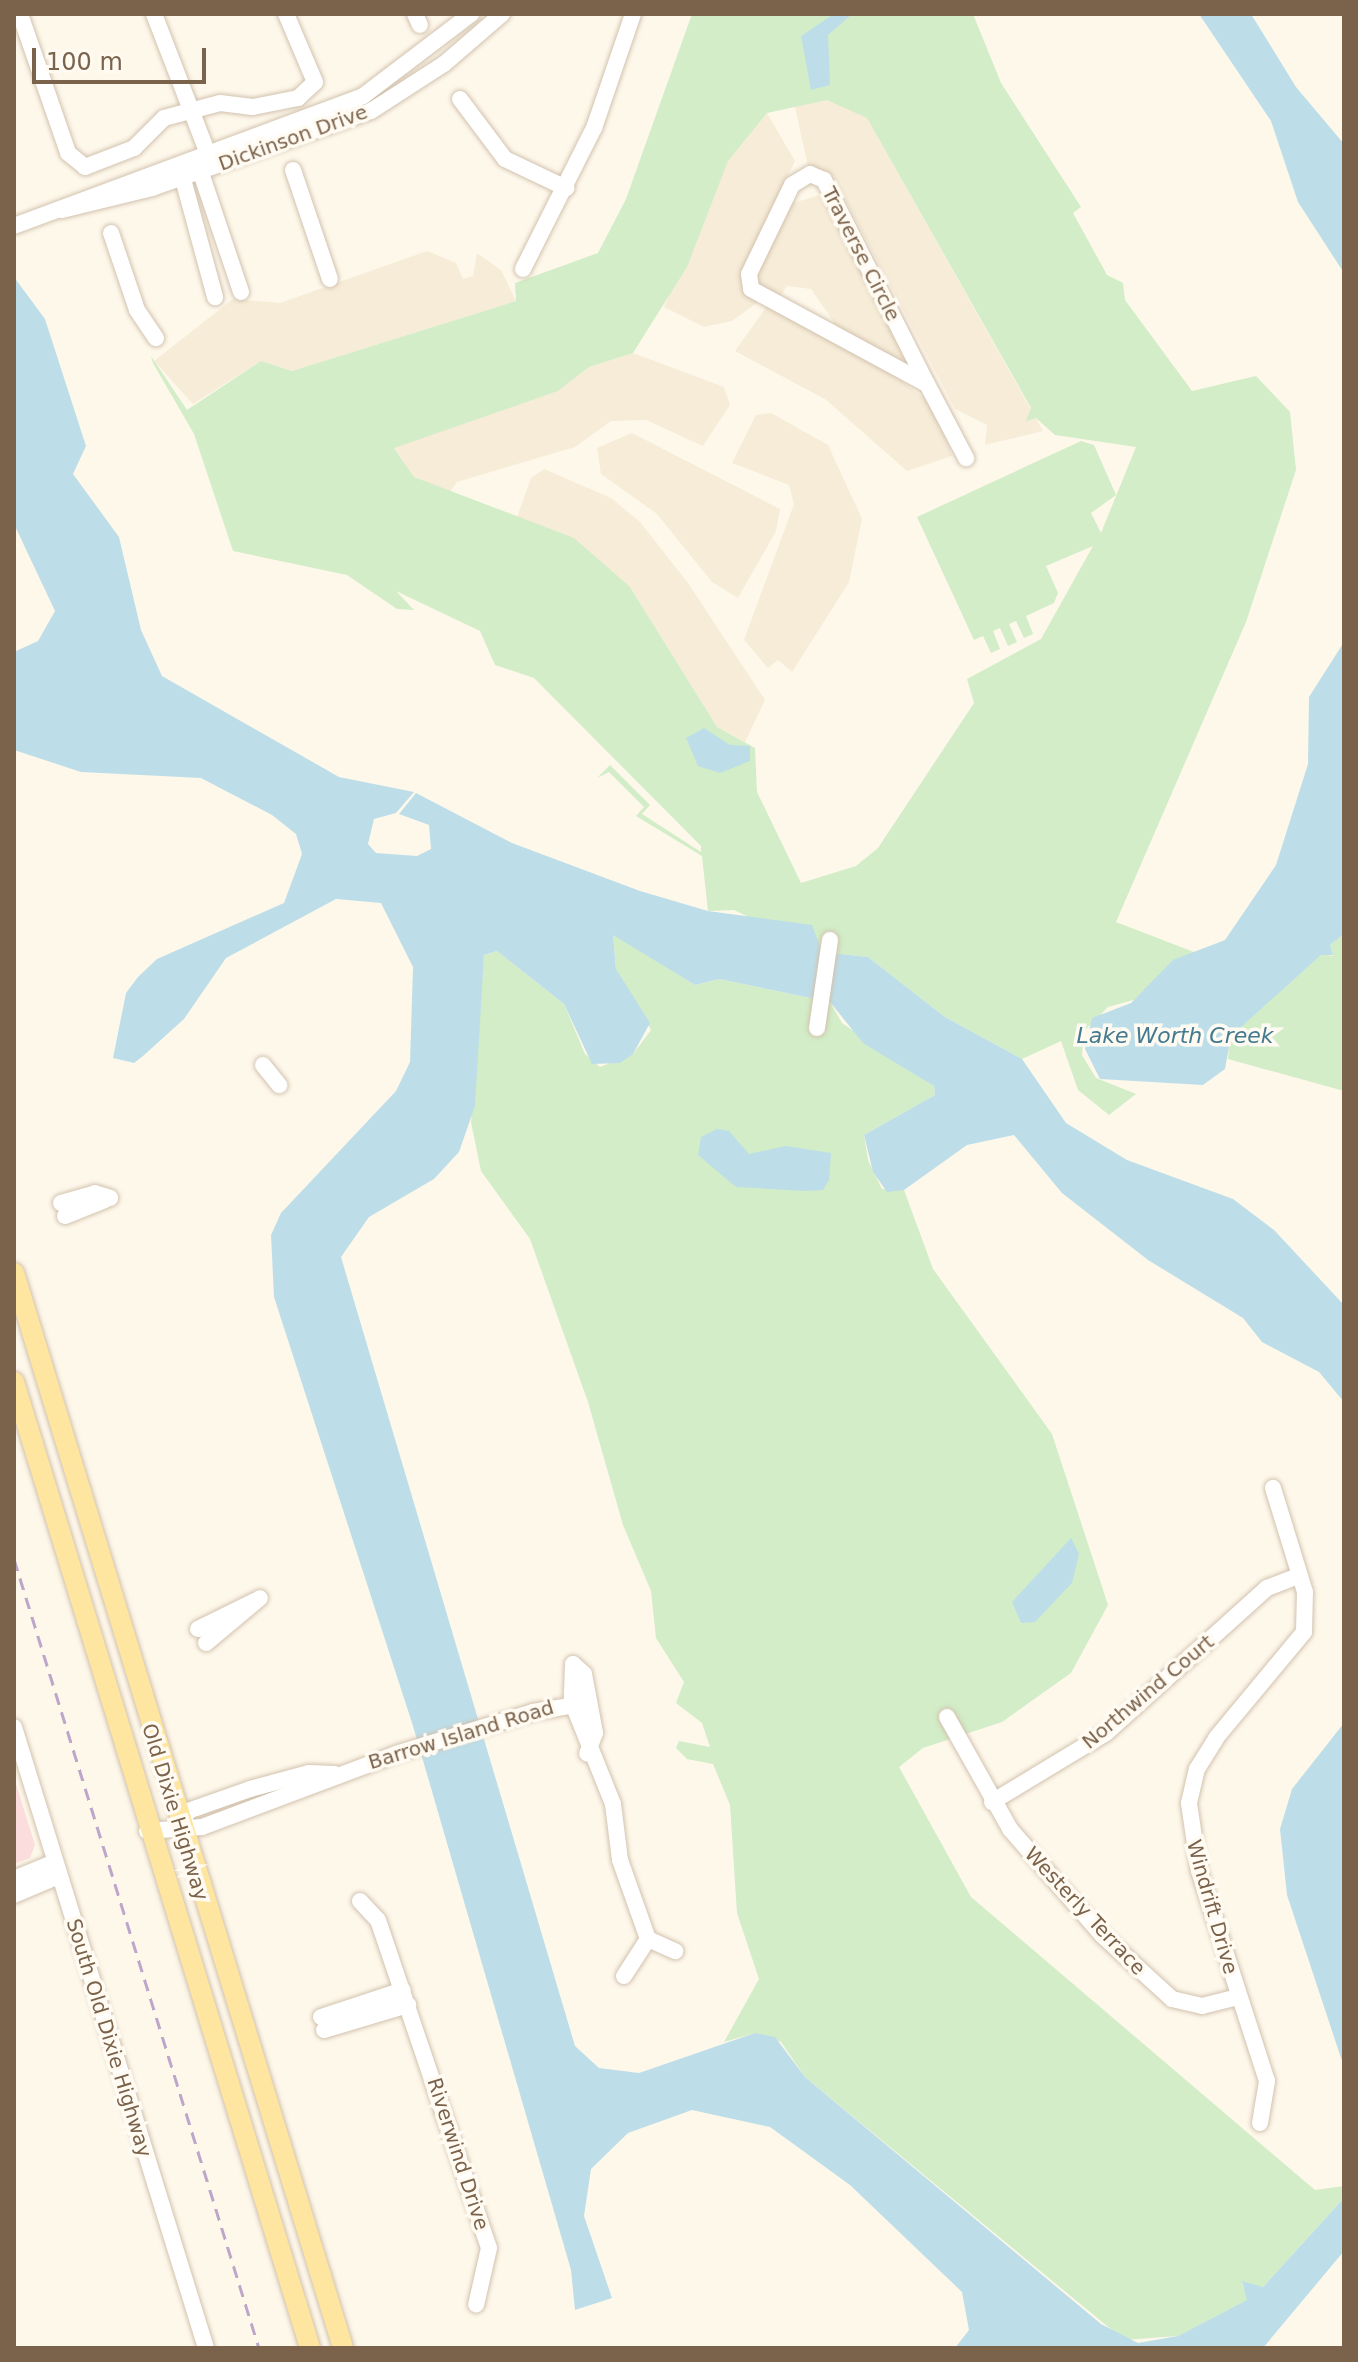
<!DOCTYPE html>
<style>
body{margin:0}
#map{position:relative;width:1358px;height:2362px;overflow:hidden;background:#fef8eb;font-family:"DejaVu Sans",sans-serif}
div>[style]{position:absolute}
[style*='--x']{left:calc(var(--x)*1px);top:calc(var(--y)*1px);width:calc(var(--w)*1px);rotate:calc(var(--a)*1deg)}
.residential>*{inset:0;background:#f6ecd8}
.medical>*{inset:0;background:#fcdddd}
.green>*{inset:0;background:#d2edc7}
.water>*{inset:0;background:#bddee9}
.roads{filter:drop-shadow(0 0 2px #d2c2ae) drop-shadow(0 0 2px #d2c2ae)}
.minor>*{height:16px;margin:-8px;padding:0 8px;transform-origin:8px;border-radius:8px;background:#fff}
.major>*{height:20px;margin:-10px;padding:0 10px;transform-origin:10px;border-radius:10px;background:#fee6a1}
.rail>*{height:3px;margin-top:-1.5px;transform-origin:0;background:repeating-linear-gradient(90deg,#bea6ca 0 12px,transparent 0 20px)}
span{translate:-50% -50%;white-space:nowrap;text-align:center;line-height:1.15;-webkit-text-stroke:7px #fffbf2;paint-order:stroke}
.street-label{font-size:20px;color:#7b624b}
.water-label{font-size:22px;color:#437a8f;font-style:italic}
.frame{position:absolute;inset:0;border:16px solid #7b624b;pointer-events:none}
.scale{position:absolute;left:32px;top:48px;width:174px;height:36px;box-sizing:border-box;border:4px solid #7b624b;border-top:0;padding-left:10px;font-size:24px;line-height:28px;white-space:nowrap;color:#7b624b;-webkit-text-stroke:6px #fffbf2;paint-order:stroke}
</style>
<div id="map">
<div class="residential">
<div style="clip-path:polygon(827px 100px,866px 116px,1043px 431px,985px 445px,987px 425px,955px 409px,832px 174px,808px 167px,794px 102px)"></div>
<div style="clip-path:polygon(767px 113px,795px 161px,742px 273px,742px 285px,758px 302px,732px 321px,704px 327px,664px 307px,728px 161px)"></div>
<div style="clip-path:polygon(827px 193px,909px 356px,899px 361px,840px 331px,811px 289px,787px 286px,778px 300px,757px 289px,755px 274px,790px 204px)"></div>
<div style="clip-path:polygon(427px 251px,456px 263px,463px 279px,473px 276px,477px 253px,501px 270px,516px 301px,292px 371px,261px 361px,193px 404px,154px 361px,233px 299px,280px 303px)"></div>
<div style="clip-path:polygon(767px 306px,893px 374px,935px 407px,952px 456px,907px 471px,825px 399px,735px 351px)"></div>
<div style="clip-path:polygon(633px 353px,724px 387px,730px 405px,703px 446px,646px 420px,611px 421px,575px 447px,457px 482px,450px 492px,414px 477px,394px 447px,558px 391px,589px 367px)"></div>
<div style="clip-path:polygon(771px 413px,828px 445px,862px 519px,849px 582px,792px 672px,778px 660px,768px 668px,744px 640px,794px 504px,789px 485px,732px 463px,756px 415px)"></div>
<div style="clip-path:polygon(632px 433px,780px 509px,776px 531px,738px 598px,712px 582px,657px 514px,601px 474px,597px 448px)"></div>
<div style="clip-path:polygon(544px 469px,611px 498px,640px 522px,688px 583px,765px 700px,745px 742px,717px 727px,630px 587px,516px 520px,531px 478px)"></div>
</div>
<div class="medical">
<div style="clip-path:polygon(14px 1777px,35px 1845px,30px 1858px,14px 1864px)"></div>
</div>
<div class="green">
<div style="clip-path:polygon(evenodd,692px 14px,973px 14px,1001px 83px,1081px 207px,1073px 213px,1107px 275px,1123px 283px,1125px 300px,1192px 391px,1256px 376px,1290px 412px,1296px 470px,1246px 622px,1116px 922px,1199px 954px,1172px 962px,1137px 999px,1108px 1007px,1084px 1031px,1082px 1055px,1096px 1078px,1136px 1094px,1109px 1115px,1078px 1090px,1061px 1041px,1022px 1059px,945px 1017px,868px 957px,822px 952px,734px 910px,708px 911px,702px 856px,636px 816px,644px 807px,609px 772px,597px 778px,610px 765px,650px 805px,642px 814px,701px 852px,701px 846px,534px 678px,495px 665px,480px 631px,396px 591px,414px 610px,397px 609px,347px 575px,233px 551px,194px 434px,153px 363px,151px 356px,187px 410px,261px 361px,292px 371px,516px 301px,515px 283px,598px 253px,626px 199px,692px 14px,827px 100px,867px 118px,1031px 408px,1026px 421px,1036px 418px,1055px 435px,1136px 447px,1101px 533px,1091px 513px,1116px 495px,1094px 445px,1081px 441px,917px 517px,974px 640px,983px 636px,991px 653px,1000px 649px,993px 631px,1000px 628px,1008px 646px,1017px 642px,1009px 624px,1016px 621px,1024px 638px,1033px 634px,1026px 616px,1054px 603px,1058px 593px,1046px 566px,1093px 546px,1041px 639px,967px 679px,974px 703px,878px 848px,856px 866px,801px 883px,757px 792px,755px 748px,717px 727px,630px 587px,574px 538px,414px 477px,394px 448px,558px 391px,589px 367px,633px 353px,687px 267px,728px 161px,767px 113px,827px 100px)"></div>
<div style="clip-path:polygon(613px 934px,695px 985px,719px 979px,830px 1002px,842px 1023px,934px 1086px,935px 1095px,864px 1135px,868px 1160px,882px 1189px,904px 1190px,933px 1269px,1052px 1434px,1108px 1605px,1071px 1673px,1002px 1722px,923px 1748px,899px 1767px,971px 1897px,1315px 2190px,1344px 2186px,1344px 2198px,1263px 2287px,1242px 2283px,1248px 2300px,1178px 2336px,1124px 2340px,805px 2077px,781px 2042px,755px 2033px,724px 2042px,759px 1979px,737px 1913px,730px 1805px,713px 1764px,687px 1759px,676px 1748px,679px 1741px,710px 1747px,702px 1723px,676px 1703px,684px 1682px,656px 1638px,651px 1591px,623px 1525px,588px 1402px,530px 1239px,481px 1171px,471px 1122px,484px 955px,497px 951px,564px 1004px,585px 1054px,600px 1067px,633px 1054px,651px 1030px,616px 969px)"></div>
<div style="clip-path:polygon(1344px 934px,1344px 1091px,1228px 1059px,1230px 1036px,1322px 954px,1333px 956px,1330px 945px)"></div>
</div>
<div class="water">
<div style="clip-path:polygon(834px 14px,852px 14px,828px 35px,830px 85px,811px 90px,801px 36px)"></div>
<div style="clip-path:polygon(1199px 14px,1251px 14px,1296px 87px,1344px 144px,1344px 273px,1298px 202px,1271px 121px)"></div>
<div style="clip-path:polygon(14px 277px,45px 319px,86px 446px,73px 474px,119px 537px,141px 630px,162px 676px,339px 777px,414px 792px,396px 813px,374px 819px,368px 844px,376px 853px,417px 856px,431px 849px,429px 825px,399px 814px,416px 793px,512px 843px,640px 891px,708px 911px,812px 925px,822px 952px,868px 957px,945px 1017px,1022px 1059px,1066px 1123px,1127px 1160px,1233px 1199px,1274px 1230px,1344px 1305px,1344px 1402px,1319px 1372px,1262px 1342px,1243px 1318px,1148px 1260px,1062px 1193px,1014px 1135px,967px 1145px,904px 1190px,887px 1192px,873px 1172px,864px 1135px,935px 1095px,934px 1086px,863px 1043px,830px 1002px,719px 979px,695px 985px,613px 935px,616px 969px,650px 1023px,633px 1054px,620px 1063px,592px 1064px,564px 1004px,497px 951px,484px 955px,475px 1106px,459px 1152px,434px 1179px,369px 1217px,341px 1257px,575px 2046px,599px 2068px,639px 2073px,755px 2033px,775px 2037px,805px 2077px,1101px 2324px,1138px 2343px,1178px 2336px,1247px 2300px,1242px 2281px,1263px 2287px,1344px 2198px,1344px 2251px,1263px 2348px,955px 2348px,969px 2330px,962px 2292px,850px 2185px,770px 2127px,692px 2110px,628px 2133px,591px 2169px,584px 2216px,612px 2298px,575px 2310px,571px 2270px,413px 1726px,274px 1297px,271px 1235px,281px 1213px,396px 1091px,410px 1062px,413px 967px,381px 903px,336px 899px,226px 958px,184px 1019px,143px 1056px,134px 1063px,113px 1058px,126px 993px,138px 977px,157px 959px,284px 903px,302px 854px,296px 834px,272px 815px,201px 778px,81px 772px,14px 750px,14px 652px,38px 641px,55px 611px,14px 524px)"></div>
<div style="clip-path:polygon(1344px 642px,1344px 934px,1330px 945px,1333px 955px,1321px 955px,1231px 1036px,1225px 1069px,1203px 1085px,1100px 1079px,1085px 1049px,1092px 1018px,1131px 1003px,1173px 960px,1225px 940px,1276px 865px,1308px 764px,1309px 697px)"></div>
<div style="clip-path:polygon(704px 728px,730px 745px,750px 746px,750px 761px,720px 773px,698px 766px,686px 738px)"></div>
<div style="clip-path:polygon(717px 1129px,729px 1131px,749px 1154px,786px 1146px,831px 1153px,829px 1180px,823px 1190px,805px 1191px,736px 1187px,698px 1155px,701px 1137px)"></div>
<div style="clip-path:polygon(1071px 1538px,1079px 1554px,1072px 1583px,1035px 1622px,1021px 1623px,1012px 1602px)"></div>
<div style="clip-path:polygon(1344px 1723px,1344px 2067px,1287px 1895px,1280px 1829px,1292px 1789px)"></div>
</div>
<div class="roads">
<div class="minor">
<div style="--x:20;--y:14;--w:147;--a:70.9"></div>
<div style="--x:68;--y:153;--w:22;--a:39"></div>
<div style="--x:85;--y:167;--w:53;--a:-21.2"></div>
<div style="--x:134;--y:148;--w:42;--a:-45"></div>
<div style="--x:164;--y:118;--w:58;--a:-15"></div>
<div style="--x:220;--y:103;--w:33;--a:7"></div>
<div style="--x:253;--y:107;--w:46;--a:-11.3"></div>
<div style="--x:298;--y:98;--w:23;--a:-43"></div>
<div style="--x:315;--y:82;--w:74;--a:-113.1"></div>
<div style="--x:154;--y:14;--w:159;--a:68.9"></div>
<div style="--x:415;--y:14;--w:12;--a:66"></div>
<div style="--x:460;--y:99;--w:75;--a:53.1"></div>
<div style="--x:505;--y:159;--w:68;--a:25.4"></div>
<div style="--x:198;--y:164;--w:135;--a:71.4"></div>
<div style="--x:180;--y:168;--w:134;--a:74.8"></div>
<div style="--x:293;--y:170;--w:115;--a:71.3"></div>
<div style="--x:62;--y:210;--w:93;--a:-13.7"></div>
<div style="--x:152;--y:188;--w:232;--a:-19.4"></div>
<div style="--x:371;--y:111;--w:87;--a:-32.8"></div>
<div style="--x:444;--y:64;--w:77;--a:-40.8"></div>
<div style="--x:14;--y:226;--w:372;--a:-20.4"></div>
<div style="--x:363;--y:96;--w:136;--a:-37.2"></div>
<div style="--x:111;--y:233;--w:81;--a:71.3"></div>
<div style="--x:137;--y:310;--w:34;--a:56"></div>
<div style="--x:523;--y:269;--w:158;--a:-63.3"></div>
<div style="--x:594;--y:128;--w:120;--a:-71.1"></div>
<div style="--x:927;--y:384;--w:229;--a:-116.8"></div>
<div style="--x:824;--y:180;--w:15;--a:-157"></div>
<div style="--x:810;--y:174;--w:21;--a:149"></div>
<div style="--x:792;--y:185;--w:99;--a:115.8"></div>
<div style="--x:749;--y:274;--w:15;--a:82"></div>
<div style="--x:751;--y:289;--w:200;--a:28.4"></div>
<div style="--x:927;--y:384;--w:84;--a:62.2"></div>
<div style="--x:817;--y:1028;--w:89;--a:-81.6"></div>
<div style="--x:263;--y:1065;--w:26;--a:51"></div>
<div style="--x:61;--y:1203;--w:35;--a:-16"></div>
<div style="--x:95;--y:1193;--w:16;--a:18"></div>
<div style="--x:65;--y:1216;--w:43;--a:-21.8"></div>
<div style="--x:198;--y:1629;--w:64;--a:-26.2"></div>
<div style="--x:206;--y:1643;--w:70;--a:-39.8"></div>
<div style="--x:573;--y:1664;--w:38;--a:92"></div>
<div style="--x:572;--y:1702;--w:110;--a:68.1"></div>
<div style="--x:613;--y:1804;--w:56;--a:82.9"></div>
<div style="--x:620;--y:1860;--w:84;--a:70.5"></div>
<div style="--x:648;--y:1939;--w:30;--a:24"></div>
<div style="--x:573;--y:1664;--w:15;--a:42"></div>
<div style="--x:584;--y:1674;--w:60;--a:79.4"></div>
<div style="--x:595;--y:1733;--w:22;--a:111"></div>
<div style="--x:947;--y:1717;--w:129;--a:60.6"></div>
<div style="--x:1010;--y:1829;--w:140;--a:49"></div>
<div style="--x:1102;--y:1935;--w:95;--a:42.4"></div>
<div style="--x:1172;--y:1999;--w:31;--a:13"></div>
<div style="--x:1202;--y:2006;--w:37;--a:-14"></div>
<div style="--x:14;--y:1727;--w:650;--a:72.82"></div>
<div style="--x:992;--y:1802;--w:133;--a:-31.2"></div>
<div style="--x:1106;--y:1733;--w:217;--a:-42"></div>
<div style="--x:1267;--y:1588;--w:34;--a:-21"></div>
<div style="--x:180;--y:1828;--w:19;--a:-65"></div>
<div style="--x:188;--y:1811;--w:66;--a:-19.5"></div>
<div style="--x:250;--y:1789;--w:61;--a:-15.2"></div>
<div style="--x:309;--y:1773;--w:26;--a:2"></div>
<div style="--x:147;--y:1831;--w:55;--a:-4.2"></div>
<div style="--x:202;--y:1827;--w:207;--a:-20.6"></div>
<div style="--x:396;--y:1754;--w:143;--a:-17"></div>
<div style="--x:533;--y:1712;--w:56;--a:-9.3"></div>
<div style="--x:14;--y:1879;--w:44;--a:-22.5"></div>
<div style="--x:14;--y:1895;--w:49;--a:-22.9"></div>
<div style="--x:360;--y:1901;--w:26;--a:47"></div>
<div style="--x:378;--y:1920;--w:346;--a:71.3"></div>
<div style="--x:489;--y:2248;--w:58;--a:102.8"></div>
<div style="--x:624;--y:1976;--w:44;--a:-57"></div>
<div style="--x:321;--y:2017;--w:86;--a:-18.2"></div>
<div style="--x:324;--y:2030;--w:88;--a:-16.6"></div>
<div style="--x:1260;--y:2123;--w:43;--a:-80.5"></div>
<div style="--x:1267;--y:2081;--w:221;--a:-107.9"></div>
<div style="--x:1199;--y:1871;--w:69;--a:-98.4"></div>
<div style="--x:1189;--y:1803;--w:35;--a:-77"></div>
<div style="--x:1197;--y:1769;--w:36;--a:-58"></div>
<div style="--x:1216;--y:1738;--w:138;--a:-50.3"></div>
<div style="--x:1304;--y:1632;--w:40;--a:-88.6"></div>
<div style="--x:1305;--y:1592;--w:109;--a:-107.1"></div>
</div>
<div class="major">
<div style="--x:14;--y:1273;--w:1124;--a:72.98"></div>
<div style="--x:14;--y:1382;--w:1010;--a:72.96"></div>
</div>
</div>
<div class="rail">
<div style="--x:14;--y:1559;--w:826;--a:72.75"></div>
</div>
<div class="street-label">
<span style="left:293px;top:138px;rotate:-20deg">Dickinson Drive</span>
<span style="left:861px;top:254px;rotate:63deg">Traverse Circle</span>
<span style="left:1148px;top:1692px;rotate:-40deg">Northwind Court</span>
<span style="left:461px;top:1735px;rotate:-17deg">Barrow Island Road</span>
<span style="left:175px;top:1812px;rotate:73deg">Old Dixie Highway</span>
<span style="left:1212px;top:1907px;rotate:74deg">Windrift Drive</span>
<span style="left:1085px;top:1911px;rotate:47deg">Westerly Terrace</span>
<span style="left:109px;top:2038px;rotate:73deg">South Old Dixie Highway</span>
<span style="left:458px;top:2154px;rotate:72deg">Riverwind Drive</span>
</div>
<div class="water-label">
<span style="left:1175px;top:1036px">Lake Worth Creek</span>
</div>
<div class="frame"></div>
<div class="scale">100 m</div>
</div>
